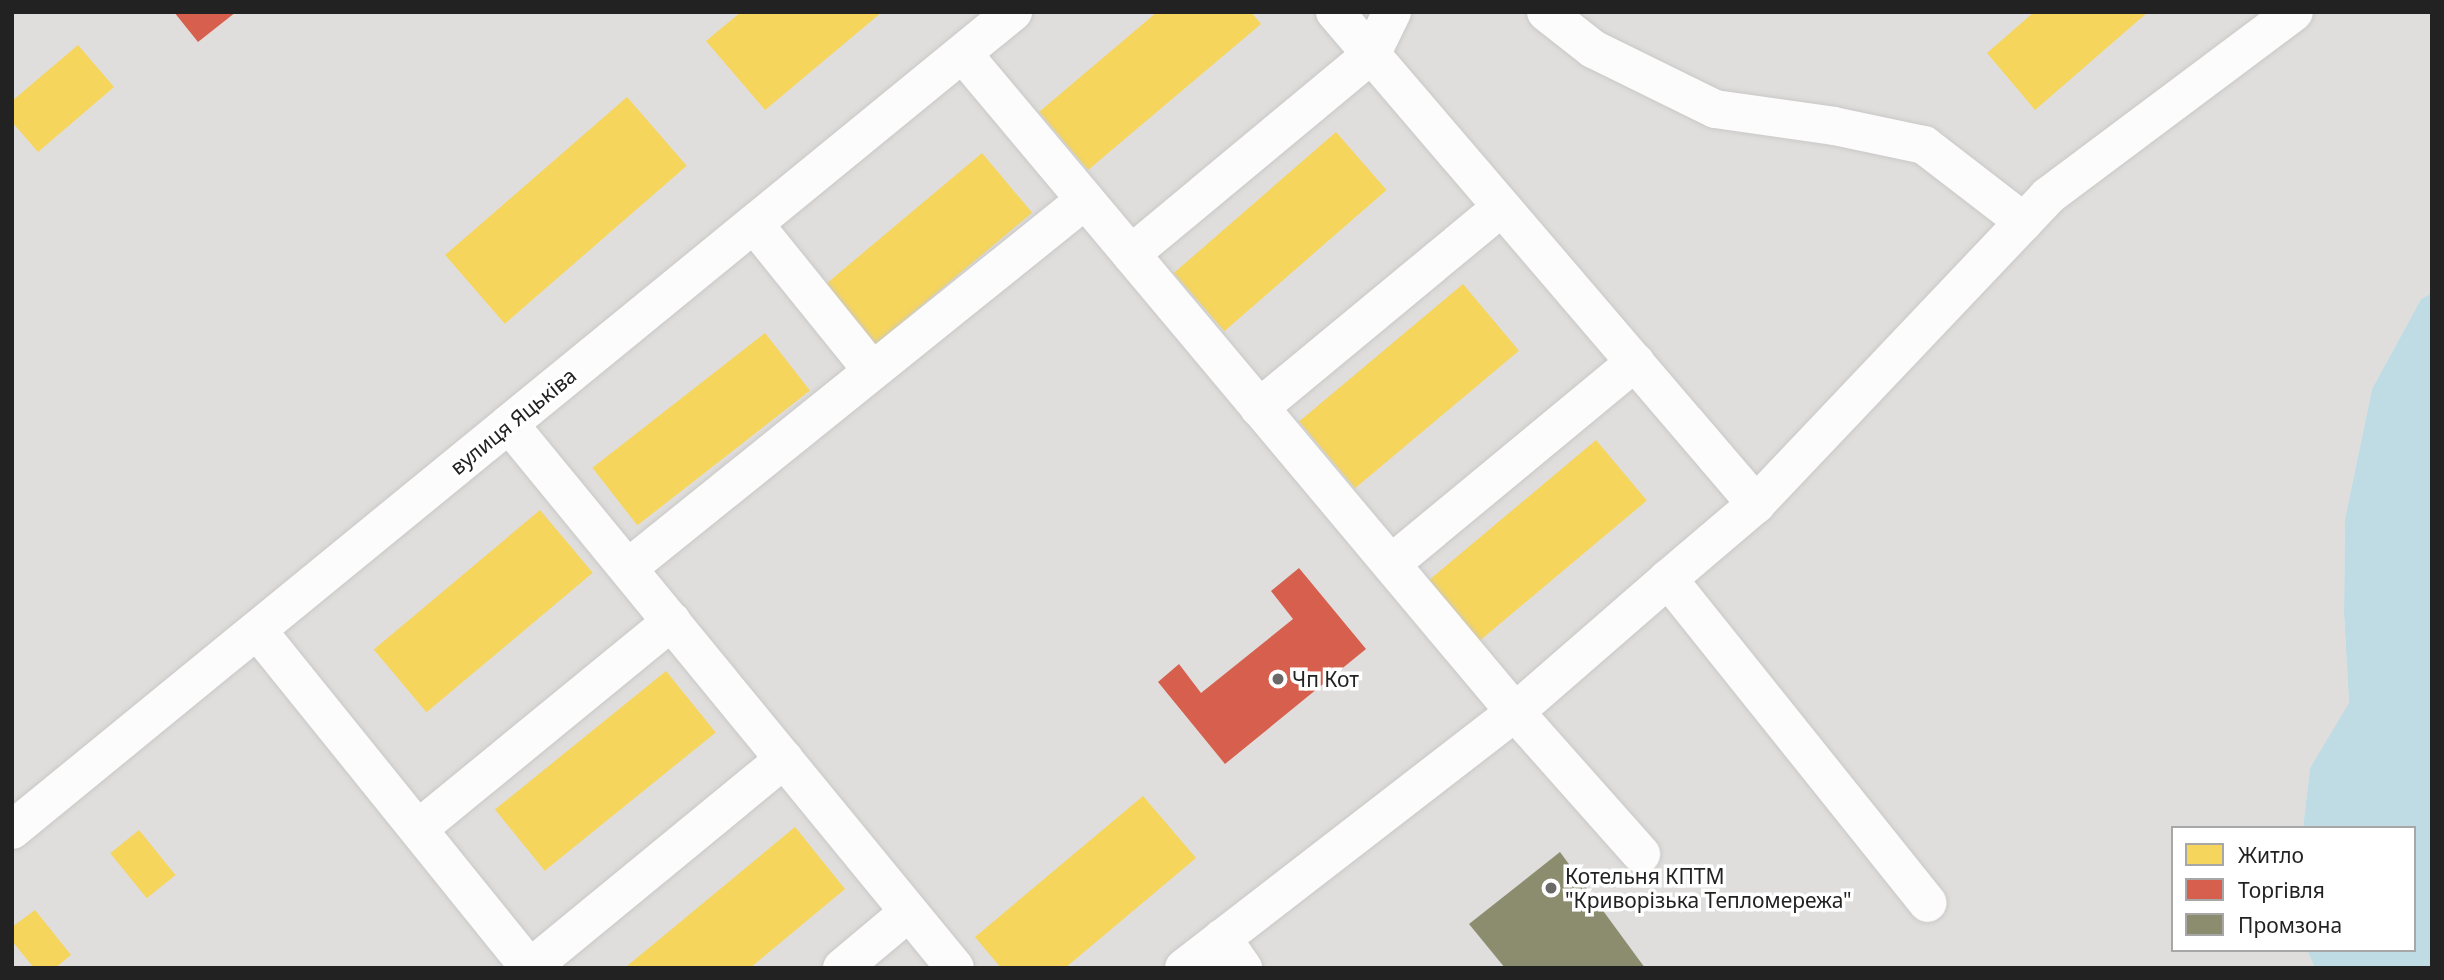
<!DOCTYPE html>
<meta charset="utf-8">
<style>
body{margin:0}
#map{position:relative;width:2444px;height:980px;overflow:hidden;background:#f0eeeb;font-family:"Noto Sans",sans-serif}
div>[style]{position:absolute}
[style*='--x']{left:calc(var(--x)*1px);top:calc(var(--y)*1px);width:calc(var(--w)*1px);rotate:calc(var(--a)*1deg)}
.residential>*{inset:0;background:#dfdedc}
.water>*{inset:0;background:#bfdbe3}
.homes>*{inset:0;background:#f6d55c;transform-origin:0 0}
.shops>*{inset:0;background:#d6604d}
.industry>*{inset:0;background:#8c8c6e}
.roads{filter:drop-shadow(0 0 2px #c9c8c7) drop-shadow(0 0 2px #c9c8c7)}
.minor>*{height:38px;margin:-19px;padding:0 19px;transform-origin:19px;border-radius:19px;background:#fdfcfc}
.dots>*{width:19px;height:19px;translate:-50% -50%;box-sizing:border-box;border:4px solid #fff;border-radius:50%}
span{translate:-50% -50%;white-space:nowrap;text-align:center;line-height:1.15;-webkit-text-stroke:7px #fff;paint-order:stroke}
.street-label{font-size:21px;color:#222}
.poi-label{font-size:21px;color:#222}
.left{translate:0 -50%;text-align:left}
.frame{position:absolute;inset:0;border:14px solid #222;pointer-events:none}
.legend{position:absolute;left:2171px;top:826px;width:245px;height:126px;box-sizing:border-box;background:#fff;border:2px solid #a7a7a7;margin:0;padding:9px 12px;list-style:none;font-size:21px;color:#222}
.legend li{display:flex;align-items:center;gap:14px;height:35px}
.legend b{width:35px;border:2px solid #a7a7a7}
</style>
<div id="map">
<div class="residential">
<div style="clip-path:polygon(12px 12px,2432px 12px,2432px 293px,2421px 299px,2372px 389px,2345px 519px,2344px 613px,2349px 704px,2310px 768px,2303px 828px,2173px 828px,2173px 950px,2307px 950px,2315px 968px,12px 968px)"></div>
</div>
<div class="water">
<div style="clip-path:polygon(2432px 293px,2432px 968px,2315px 968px,2307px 950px,2414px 950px,2414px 828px,2303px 828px,2310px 768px,2349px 703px,2344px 613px,2345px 519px,2372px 389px,2421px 299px)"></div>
</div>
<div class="homes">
<div style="clip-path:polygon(741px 12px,882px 12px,765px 110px,706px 41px)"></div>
<div style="clip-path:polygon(1157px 12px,1251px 12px,1261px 24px,1088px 170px,1039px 112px)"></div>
<div style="clip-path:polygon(2034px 12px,2148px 12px,2035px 110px,1987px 53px)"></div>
<div style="clip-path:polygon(78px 45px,114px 87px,38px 152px,12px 122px,12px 101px)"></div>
<div style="left:627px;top:97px;width:91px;height:241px;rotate:49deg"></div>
<div style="left:1336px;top:132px;width:77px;height:215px;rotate:49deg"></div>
<div style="left:982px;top:153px;width:78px;height:211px;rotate:50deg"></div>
<div style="left:1463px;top:284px;width:87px;height:214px;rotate:50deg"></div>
<div style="left:765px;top:333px;width:73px;height:219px;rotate:52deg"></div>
<div style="left:1596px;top:440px;width:79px;height:224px;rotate:50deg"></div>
<div style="left:540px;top:510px;width:82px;height:217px;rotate:50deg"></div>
<div style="left:666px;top:671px;width:79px;height:220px;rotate:51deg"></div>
<div style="clip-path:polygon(1143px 796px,1196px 858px,1065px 968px,1001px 968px,975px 937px)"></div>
<div style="clip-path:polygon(795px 827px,845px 889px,750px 968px,629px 968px,627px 966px)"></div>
<div style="left:139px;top:830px;width:58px;height:37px;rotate:51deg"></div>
<div style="clip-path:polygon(35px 910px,71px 955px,55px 968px,34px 968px,12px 941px,12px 927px)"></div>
</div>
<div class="shops">
<div style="clip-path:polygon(174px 12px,236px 12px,198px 42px)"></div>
<div style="clip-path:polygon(1299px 568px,1366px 649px,1225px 764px,1158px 682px,1179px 664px,1201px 693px,1293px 619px,1271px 591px)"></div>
</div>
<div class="industry">
<div style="clip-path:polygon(1560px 852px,1645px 968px,1505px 968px,1469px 924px)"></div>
</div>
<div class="roads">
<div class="minor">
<div style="--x:1335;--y:12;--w:648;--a:49.45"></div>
<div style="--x:1546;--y:12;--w:60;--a:38.2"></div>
<div style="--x:1593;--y:49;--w:136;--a:26.2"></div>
<div style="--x:1715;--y:109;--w:120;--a:8.1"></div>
<div style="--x:1834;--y:126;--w:92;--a:11.9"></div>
<div style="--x:1924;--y:145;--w:126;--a:37.6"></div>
<div style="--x:963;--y:54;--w:859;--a:50.01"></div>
<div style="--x:1515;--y:712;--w:190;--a:48.4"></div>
<div style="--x:754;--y:224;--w:188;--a:51.1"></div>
<div style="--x:1131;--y:254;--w:312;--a:-39.7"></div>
<div style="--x:1371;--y:55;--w:48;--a:-64"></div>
<div style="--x:1259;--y:408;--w:315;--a:-39.6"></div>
<div style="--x:509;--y:424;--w:703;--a:50.65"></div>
<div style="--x:1391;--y:564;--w:317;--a:-39.6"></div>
<div style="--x:628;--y:568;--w:587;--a:-38.84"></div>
<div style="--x:1668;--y:579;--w:415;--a:51.3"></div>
<div style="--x:257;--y:630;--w:434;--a:51.1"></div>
<div style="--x:418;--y:829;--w:328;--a:-39.3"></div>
<div style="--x:12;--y:830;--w:1293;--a:-39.26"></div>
<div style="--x:1222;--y:938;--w:37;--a:55"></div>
<div style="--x:530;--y:968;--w:329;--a:-39.4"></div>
<div style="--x:842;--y:968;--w:87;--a:-39.9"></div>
<div style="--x:1184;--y:968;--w:418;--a:-37.7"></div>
<div style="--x:1515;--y:712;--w:203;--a:-41"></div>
<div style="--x:1668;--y:579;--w:116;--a:-40.4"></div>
<div style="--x:1756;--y:504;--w:424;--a:-46.5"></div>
<div style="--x:2048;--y:196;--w:307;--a:-36.8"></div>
</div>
</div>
<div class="dots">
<div style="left:1278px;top:679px;background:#6a6968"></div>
<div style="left:1551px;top:888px;background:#6a6968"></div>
</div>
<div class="street-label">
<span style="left:513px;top:421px;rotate:-39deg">вулиця Яцьківа</span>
</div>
<div class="poi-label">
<span class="left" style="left:1292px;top:679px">Чп Кот</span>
<span class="left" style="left:1565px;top:888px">Котельня КПТМ<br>"Криворізька Тепломережа"</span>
</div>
<div class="frame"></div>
<ul class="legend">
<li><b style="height:19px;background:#f6d55c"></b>Житло</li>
<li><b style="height:19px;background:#d6604d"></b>Торгівля</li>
<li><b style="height:19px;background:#8c8c6e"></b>Промзона</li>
</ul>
</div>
